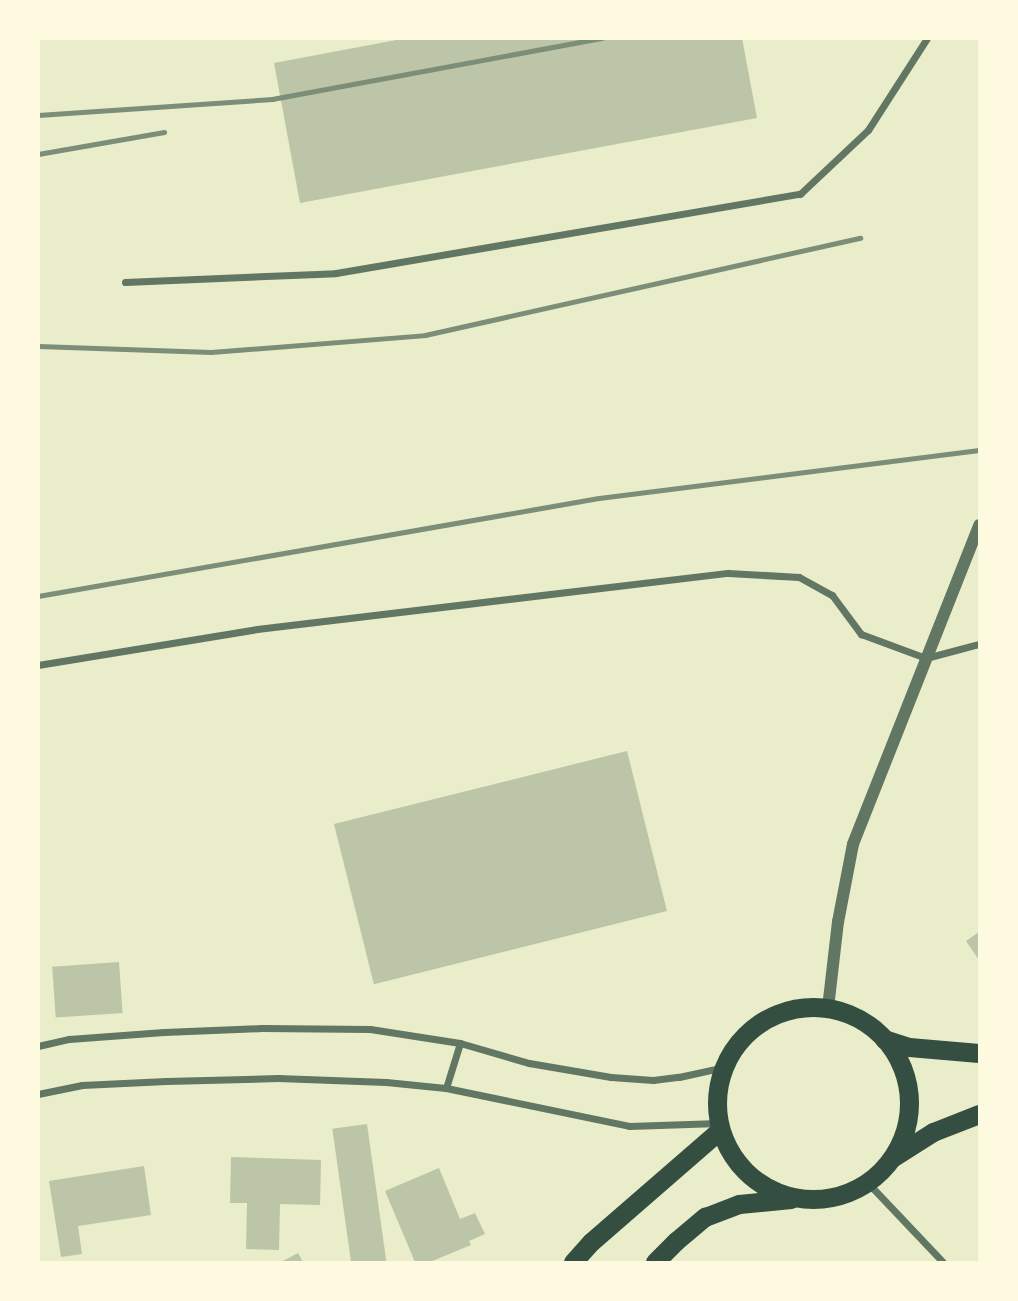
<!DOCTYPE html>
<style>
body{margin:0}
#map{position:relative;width:1018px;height:1301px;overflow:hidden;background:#e9edc9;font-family:Poppins,sans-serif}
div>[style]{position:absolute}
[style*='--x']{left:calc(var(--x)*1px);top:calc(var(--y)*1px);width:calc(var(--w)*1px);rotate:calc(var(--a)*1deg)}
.building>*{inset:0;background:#bcc5a7;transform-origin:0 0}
.minor>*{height:7px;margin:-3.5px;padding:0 3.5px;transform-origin:3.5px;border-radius:3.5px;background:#617663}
.tertiary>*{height:12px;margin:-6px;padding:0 6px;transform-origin:6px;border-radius:6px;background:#617663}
.trunk>*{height:19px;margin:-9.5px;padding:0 9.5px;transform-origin:9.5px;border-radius:9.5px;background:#344e41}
.trunk>.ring{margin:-9.5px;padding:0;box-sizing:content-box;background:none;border:19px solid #344e41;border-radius:50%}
.rail>*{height:5px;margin:-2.5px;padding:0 2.5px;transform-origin:2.5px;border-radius:2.5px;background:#7c8e77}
span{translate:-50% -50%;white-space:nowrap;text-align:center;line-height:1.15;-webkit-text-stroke:5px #fefae0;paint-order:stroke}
.frame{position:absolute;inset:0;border:40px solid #fefae0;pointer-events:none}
</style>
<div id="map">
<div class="building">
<div style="clip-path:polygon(407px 38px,742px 38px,757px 118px,300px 203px,274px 63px)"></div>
<div style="left:627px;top:751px;width:165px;height:302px;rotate:76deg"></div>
<div style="clip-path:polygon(979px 932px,979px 960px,966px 941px)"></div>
<div style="left:119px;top:962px;width:51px;height:67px;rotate:86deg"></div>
<div style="left:367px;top:1124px;width:138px;height:35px;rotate:82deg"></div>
<div style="clip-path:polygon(231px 1157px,321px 1160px,320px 1205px,280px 1204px,279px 1250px,246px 1249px,247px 1203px,230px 1203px)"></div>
<div style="clip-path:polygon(144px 1166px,151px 1215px,78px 1226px,82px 1254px,61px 1257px,49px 1181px)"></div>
<div style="clip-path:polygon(439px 1168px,460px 1219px,475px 1213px,485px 1234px,469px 1241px,471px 1245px,430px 1262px,415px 1262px,385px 1191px)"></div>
<div style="clip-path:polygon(298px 1253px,303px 1262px,281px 1262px)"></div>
</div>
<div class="minor">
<div style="--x:125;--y:282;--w:211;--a:-2.4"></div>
<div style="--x:336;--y:273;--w:471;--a:-9.7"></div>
<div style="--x:800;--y:194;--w:93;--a:-43.3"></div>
<div style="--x:868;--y:130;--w:109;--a:-57.3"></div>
<div style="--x:38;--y:665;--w:222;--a:-9.3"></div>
<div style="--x:257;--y:629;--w:474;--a:-6.8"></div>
<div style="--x:728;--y:573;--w:71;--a:3.2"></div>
<div style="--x:799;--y:577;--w:38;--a:29"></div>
<div style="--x:832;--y:595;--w:49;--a:53.4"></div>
<div style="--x:861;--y:634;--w:69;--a:20.3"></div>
<div style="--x:926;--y:658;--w:55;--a:-14.8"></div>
<div style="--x:38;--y:1046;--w:32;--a:-13"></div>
<div style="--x:69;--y:1039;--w:95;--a:-4.2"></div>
<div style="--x:164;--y:1032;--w:98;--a:-2.3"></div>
<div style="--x:262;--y:1028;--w:108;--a:0.5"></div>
<div style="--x:370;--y:1029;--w:91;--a:8.8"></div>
<div style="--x:460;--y:1043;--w:72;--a:16.2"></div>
<div style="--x:529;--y:1063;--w:83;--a:9.7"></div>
<div style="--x:611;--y:1077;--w:42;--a:4.1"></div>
<div style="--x:653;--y:1080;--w:26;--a:-7"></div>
<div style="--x:679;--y:1077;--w:46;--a:-12.5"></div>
<div style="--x:446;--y:1088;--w:47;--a:-72.7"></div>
<div style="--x:38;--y:1094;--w:45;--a:-11.6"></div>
<div style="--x:82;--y:1085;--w:84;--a:-2.7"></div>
<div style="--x:166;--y:1081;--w:112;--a:-1.5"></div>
<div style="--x:278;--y:1078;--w:108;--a:2.1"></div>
<div style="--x:386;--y:1082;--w:60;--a:5.7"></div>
<div style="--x:446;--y:1088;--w:187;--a:11.7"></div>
<div style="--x:629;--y:1126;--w:90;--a:-1.9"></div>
<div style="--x:867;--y:1182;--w:110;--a:46.5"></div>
</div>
<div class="tertiary">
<div style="--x:828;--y:1008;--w:87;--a:-83.4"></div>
<div style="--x:838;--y:922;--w:79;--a:-79.1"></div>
<div style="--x:853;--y:844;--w:343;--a:-68.4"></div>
</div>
<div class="trunk">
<div class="ring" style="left:717px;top:1007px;width:173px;height:173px"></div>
<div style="--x:884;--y:1039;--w:26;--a:18"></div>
<div style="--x:909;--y:1047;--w:70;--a:4.9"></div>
<div style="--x:892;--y:1158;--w:49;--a:-32.4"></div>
<div style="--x:933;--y:1132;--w:49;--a:-21.4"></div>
<div style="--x:573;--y:1262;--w:27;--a:-48"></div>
<div style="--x:591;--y:1242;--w:171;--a:-41"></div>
<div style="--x:655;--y:1262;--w:30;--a:-45"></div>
<div style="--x:676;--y:1241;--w:38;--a:-40"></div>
<div style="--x:705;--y:1217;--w:36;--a:-21"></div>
<div style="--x:739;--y:1204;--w:52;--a:-5.5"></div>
</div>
<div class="rail">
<div style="--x:38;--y:115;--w:235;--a:-3.9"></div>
<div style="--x:272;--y:99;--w:336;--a:-10.5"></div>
<div style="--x:38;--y:154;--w:128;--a:-9.9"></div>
<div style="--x:38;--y:346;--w:173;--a:2"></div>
<div style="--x:211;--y:352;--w:215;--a:-4.5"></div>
<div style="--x:425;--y:335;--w:446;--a:-12.6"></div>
<div style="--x:38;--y:596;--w:569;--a:-9.91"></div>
<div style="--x:599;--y:498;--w:383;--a:-7.2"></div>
</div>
<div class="frame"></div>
</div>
